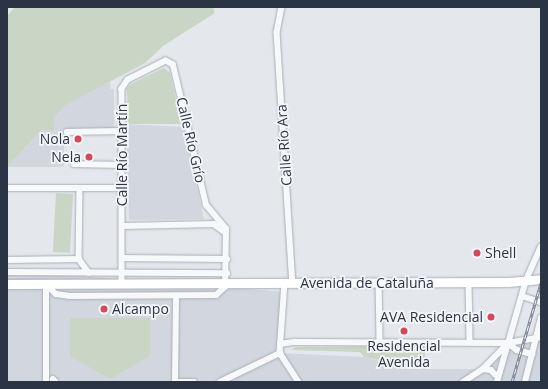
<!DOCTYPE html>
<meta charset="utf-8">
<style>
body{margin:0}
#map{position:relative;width:548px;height:389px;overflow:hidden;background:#e4e7ec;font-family:"Open Sans",sans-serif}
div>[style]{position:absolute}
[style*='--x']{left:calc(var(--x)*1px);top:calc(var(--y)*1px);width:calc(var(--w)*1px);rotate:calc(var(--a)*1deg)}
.built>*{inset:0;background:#d2d6de}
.green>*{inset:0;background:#c9d6c5;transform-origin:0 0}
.roads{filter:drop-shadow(0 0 1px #a9aeb7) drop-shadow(0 0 1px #a9aeb7)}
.street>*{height:5.5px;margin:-2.75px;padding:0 2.75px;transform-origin:2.75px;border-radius:2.75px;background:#f7f8fa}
.primary>*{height:9px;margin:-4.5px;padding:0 4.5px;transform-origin:4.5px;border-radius:4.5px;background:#fff}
.rail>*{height:3px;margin-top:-1.5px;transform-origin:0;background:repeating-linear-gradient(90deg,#f4f6f9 0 4.5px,#7d8696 0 9px);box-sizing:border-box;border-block:1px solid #7d8696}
.dots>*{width:11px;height:11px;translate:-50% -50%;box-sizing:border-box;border:2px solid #f4f6f9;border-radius:50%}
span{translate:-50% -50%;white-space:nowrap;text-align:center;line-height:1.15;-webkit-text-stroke:3.5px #f4f6f9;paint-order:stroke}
.poi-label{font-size:14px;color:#2b3445}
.right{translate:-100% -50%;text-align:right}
.left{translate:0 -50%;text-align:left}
.street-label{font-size:14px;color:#2b3445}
.frame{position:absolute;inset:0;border:8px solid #2b3445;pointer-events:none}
</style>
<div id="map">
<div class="built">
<div style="clip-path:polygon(110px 81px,111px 89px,114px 89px,114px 128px,64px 129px,64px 167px,7px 167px,7px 103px,58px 109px)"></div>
<div style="clip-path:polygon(126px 124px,183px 127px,204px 219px,129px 220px)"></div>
<div style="clip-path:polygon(7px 270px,284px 292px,280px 353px,364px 357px,415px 369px,483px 369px,508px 343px,541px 339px,541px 382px,7px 382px)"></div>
</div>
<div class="green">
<div style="clip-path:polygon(15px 7px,213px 7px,215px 13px,163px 46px,145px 63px,64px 106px,54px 117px,54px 130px,41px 130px,7px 166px,7px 16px)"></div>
<div style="clip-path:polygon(164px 68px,170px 73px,181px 124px,128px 124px,127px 88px,131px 84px)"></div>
<div style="left:56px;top:193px;width:17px;height:59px;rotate:3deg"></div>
<div style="clip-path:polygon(70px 318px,150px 318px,150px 356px,110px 379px,70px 356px)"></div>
<div style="clip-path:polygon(425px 346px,425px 369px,364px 357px,360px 352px,291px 350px,296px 347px)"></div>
</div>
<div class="roads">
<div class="street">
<div style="--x:282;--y:7;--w:25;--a:101"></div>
<div style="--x:277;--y:32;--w:252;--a:86.4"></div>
<div style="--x:67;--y:132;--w:54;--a:-1.1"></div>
<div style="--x:74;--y:164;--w:48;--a:1.2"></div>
<div style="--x:7;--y:188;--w:115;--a:0"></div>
<div style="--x:80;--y:188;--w:71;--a:90.8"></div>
<div style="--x:79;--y:259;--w:17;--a:54"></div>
<div style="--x:123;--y:226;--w:91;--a:-1.3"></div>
<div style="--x:214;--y:224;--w:14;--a:36"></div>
<div style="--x:122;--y:258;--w:105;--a:0.5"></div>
<div style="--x:7;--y:260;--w:72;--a:-0.8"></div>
<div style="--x:7;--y:272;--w:220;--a:0.3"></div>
<div style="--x:379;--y:282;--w:60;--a:89"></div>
<div style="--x:469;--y:282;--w:60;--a:89"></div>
<div style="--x:285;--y:283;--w:70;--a:94.1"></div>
<div style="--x:280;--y:353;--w:35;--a:57"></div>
<div style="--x:46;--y:284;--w:14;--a:45"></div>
<div style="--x:56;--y:294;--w:14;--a:8"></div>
<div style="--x:70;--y:296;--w:146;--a:-0.4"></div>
<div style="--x:216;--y:295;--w:12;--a:-42"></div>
<div style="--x:225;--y:287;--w:58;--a:-89"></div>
<div style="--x:226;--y:229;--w:31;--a:-130"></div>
<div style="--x:206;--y:205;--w:144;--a:-103.3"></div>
<div style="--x:173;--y:65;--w:8;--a:-150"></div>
<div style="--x:166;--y:61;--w:42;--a:153.4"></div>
<div style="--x:128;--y:80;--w:11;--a:124"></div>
<div style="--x:122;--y:89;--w:195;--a:90"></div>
<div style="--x:522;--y:296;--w:20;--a:18"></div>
<div style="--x:508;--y:343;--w:11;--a:38"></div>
<div style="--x:517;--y:350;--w:16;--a:15"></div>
<div style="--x:280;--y:344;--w:15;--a:-8"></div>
<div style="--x:295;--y:342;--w:213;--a:0.3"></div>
<div style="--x:508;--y:343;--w:34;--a:-10"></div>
<div style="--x:483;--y:369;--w:8;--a:7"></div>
<div style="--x:491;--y:370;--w:10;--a:45"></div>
<div style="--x:53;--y:379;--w:4;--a:45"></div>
<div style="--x:46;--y:382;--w:98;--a:-90"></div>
<div style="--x:175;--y:382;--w:86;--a:-89.3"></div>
<div style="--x:175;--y:382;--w:19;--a:0"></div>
<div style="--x:220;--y:382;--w:67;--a:-25.8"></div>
<div style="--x:463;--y:382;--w:24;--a:-33"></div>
<div style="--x:483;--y:369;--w:33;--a:-46"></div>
<div style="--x:497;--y:382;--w:106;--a:-74.1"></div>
<div style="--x:526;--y:280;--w:36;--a:-66"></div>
<div style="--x:525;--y:382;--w:66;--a:-76"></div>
</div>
<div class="primary">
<div style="--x:7;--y:284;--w:501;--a:-0.23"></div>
<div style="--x:508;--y:282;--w:33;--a:-5"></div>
</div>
</div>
<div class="rail">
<div style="--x:512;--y:382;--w:103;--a:-73.7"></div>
</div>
<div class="dots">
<div style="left:78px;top:139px;background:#d1495b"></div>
<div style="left:89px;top:157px;background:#d1495b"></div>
<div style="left:477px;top:253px;background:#d1495b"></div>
<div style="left:104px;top:309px;background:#d1495b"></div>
<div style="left:491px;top:317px;background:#d1495b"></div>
<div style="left:404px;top:331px;background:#d1495b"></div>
</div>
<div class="poi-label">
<span class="right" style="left:70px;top:139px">Nola</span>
<span class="right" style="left:81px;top:157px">Nela</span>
<span class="left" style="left:485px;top:253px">Shell</span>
<span class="left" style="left:112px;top:309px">Alcampo</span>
<span class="right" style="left:483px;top:317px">AVA Residencial</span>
<span style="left:404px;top:354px">Residencial<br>Avenida</span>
</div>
<div class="street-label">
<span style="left:191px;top:140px;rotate:77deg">Calle Río Grío</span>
<span style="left:284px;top:145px;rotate:-94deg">Calle Río Ara</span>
<span style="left:122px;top:155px;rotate:-90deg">Calle Río Martín</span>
<span style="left:367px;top:283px">Avenida de Cataluña</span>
</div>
<div class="frame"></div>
</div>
